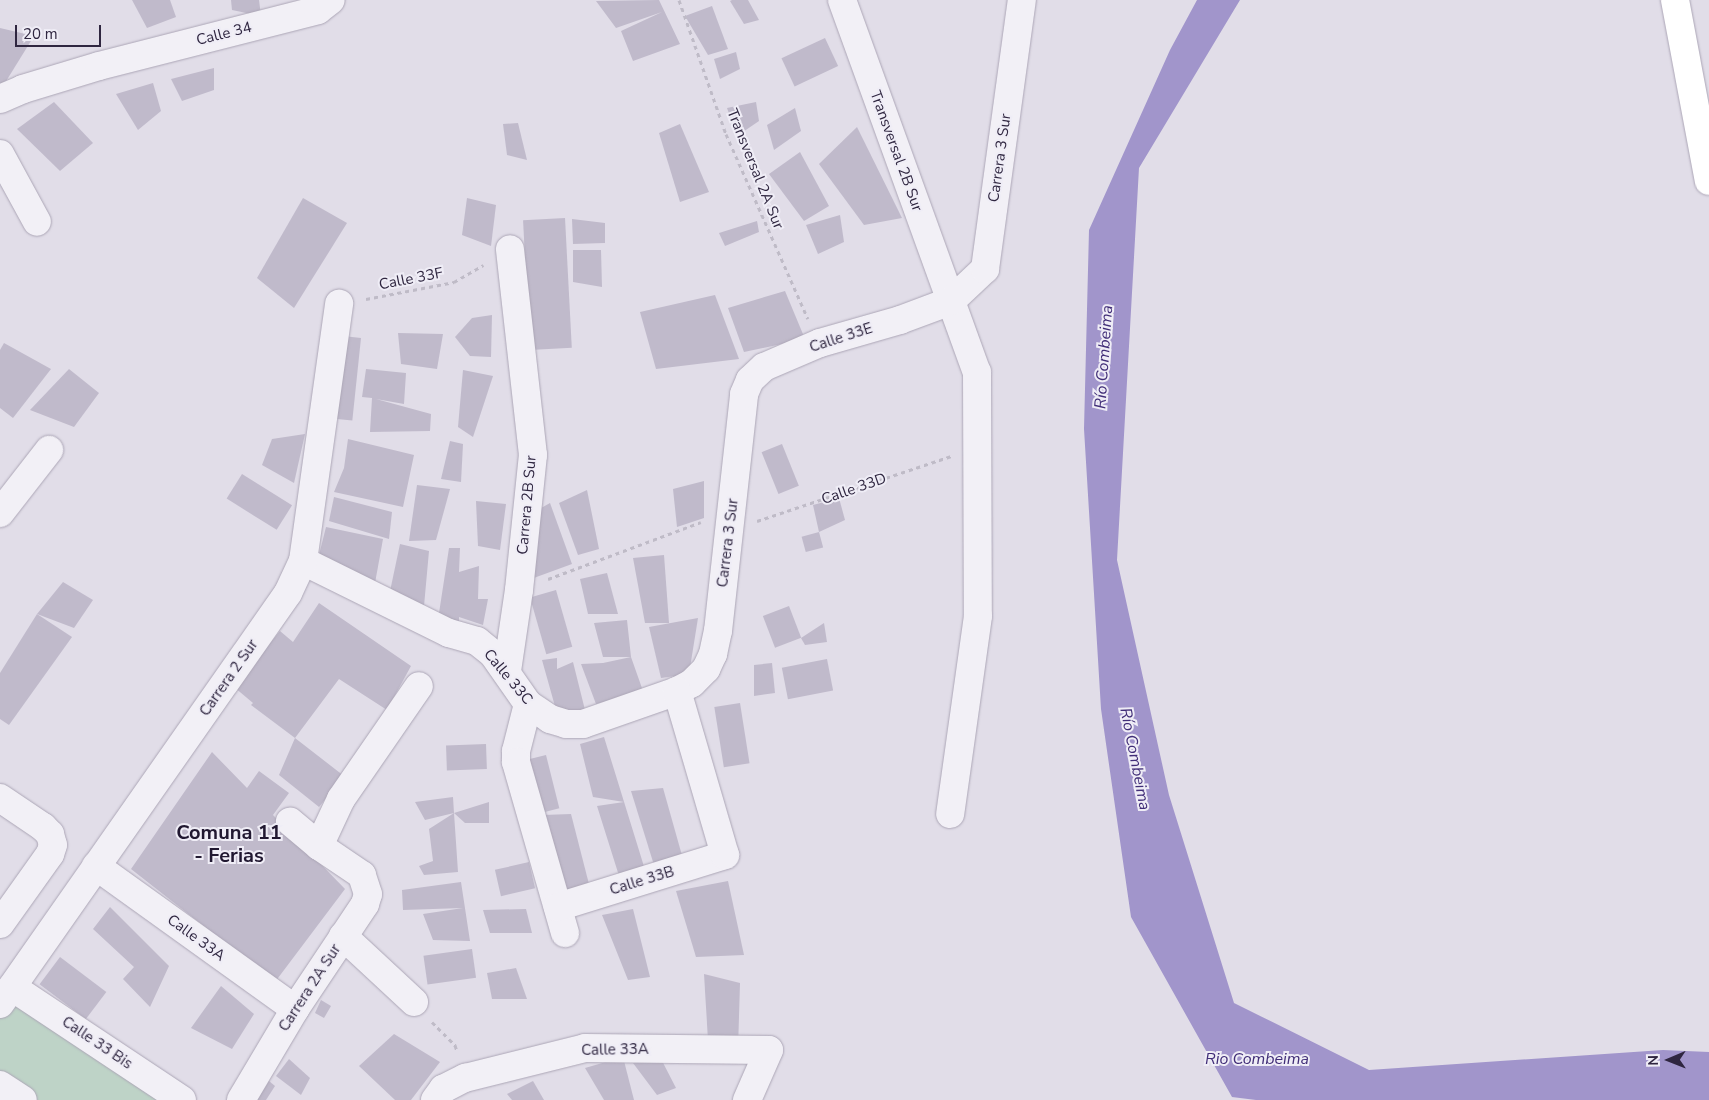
<!DOCTYPE html>
<meta charset="utf-8">
<style>
body{margin:0}
#map{position:relative;width:1709px;height:1100px;overflow:hidden;background:#e1dde8;font-family:"Nunito Sans",sans-serif}
div>[style]{position:absolute}
[style*='--x']{left:calc(var(--x)*1px);top:calc(var(--y)*1px);width:calc(var(--w)*1px);rotate:calc(var(--a)*1deg)}
.green>*{inset:0;background:#bed3c7}
.water>*{inset:0;background:#a195cb}
.building>*{inset:0;background:#c0bacb;transform-origin:0 0}
.path>*{height:3px;margin-top:-1.5px;transform-origin:0;background:repeating-linear-gradient(90deg,#bfbbc7 0 4px,transparent 0 8px)}
.roads{filter:drop-shadow(0 0 1px #aca6b6) drop-shadow(0 0 1px #aca6b6)}
.minor>*{height:28px;margin:-14px;padding:0 14px;transform-origin:14px;border-radius:14px;background:#f2f0f6}
.trunk>*{height:28px;margin:-14px;padding:0 14px;transform-origin:14px;border-radius:14px;background:#fff}
span{translate:-50% -50%;white-space:nowrap;text-align:center;line-height:1.15;-webkit-text-stroke:4px #efedf6;paint-order:stroke}
.street-label{font-size:15px;color:#2f2640}
.water-label{font-size:16px;color:#402d77;font-style:italic}
.district-label{font-size:20px;color:#211831;font-weight:700}
.north{position:absolute;left:1644px;top:1035px;width:50px;height:50px;-webkit-text-stroke:4px #efedf6;paint-order:stroke;rotate:269deg;font-size:14px;font-weight:700;line-height:20px;text-align:center;color:#2f2640}
.north::after{content:'';display:block;margin:auto;width:18px;height:22px;background:#2f2640;clip-path:polygon(50% 0,100% 100%,50% 72%,0 100%)}
.scale{position:absolute;left:15px;top:25px;width:86px;height:22px;box-sizing:border-box;border:2px solid #2f2640;border-top:0;padding-left:6px;font-size:15px;line-height:18px;white-space:nowrap;color:#2f2640;-webkit-text-stroke:4px #efedf6;paint-order:stroke}
</style>
<div id="map">
<div class="green">
<div style="clip-path:polygon(12px 987px,182px 1100px,23px 1100px,0 1085px,0 1004px)"></div>
</div>
<div class="water">
<div style="clip-path:polygon(1197px 0,1240px 0,1139px 168px,1117px 560px,1169px 795px,1234px 1003px,1369px 1070px,1663px 1050px,1709px 1052px,1709px 1100px,1256px 1100px,1232px 1097px,1131px 917px,1101px 709px,1084px 429px,1089px 230px,1170px 50px)"></div>
</div>
<div class="building">
<div style="clip-path:polygon(132px 0,170px 0,176px 17px,147px 28px)"></div>
<div style="clip-path:polygon(231px 0,259px 0,261px 16px,232px 10px)"></div>
<div style="clip-path:polygon(659px 0,680px 44px,633px 61px,621px 31px,662px 12px,616px 28px,596px 1px)"></div>
<div style="clip-path:polygon(732px 0,748px 0,759px 20px,744px 24px,730px 1px)"></div>
<div style="clip-path:polygon(712px 6px,728px 49px,708px 55px,685px 16px)"></div>
<div style="clip-path:polygon(0 28px,34px 36px,0 91px)"></div>
<div style="left:825px;top:38px;width:31px;height:48px;rotate:65deg"></div>
<div style="clip-path:polygon(736px 52px,740px 69px,720px 79px,714px 59px)"></div>
<div style="clip-path:polygon(214px 68px,214px 90px,182px 101px,171px 79px)"></div>
<div style="clip-path:polygon(153px 83px,161px 111px,138px 130px,116px 94px)"></div>
<div style="clip-path:polygon(54px 102px,93px 143px,60px 171px,17px 129px)"></div>
<div style="clip-path:polygon(756px 102px,759px 121px,737px 136px,727px 108px)"></div>
<div style="clip-path:polygon(795px 108px,801px 131px,774px 150px,767px 125px)"></div>
<div style="clip-path:polygon(518px 123px,527px 160px,507px 155px,503px 124px)"></div>
<div style="clip-path:polygon(680px 124px,709px 192px,680px 202px,659px 133px)"></div>
<div style="clip-path:polygon(857px 127px,902px 218px,864px 225px,819px 164px)"></div>
<div style="clip-path:polygon(800px 152px,829px 206px,804px 221px,769px 174px)"></div>
<div style="clip-path:polygon(303px 198px,347px 223px,294px 308px,257px 278px)"></div>
<div style="clip-path:polygon(467px 198px,496px 205px,491px 246px,462px 235px)"></div>
<div style="clip-path:polygon(840px 215px,844px 242px,818px 254px,806px 225px)"></div>
<div style="left:565px;top:218px;width:130px;height:42px;rotate:87deg"></div>
<div style="clip-path:polygon(572px 219px,605px 223px,605px 243px,573px 244px)"></div>
<div style="clip-path:polygon(757px 221px,759px 232px,725px 246px,719px 233px)"></div>
<div style="clip-path:polygon(573px 250px,601px 250px,602px 287px,573px 282px)"></div>
<div style="clip-path:polygon(785px 291px,805px 339px,744px 352px,728px 308px)"></div>
<div style="clip-path:polygon(715px 295px,739px 359px,656px 369px,640px 312px)"></div>
<div style="clip-path:polygon(492px 315px,491px 357px,470px 356px,455px 337px,472px 318px)"></div>
<div style="clip-path:polygon(398px 333px,443px 334px,437px 369px,401px 364px)"></div>
<div style="left:361px;top:338px;width:83px;height:18px;rotate:96deg"></div>
<div style="clip-path:polygon(4px 343px,51px 369px,13px 418px,0 408px,0 350px)"></div>
<div style="clip-path:polygon(69px 369px,99px 393px,74px 427px,30px 410px)"></div>
<div style="clip-path:polygon(366px 369px,406px 373px,404px 404px,376px 399px,431px 414px,430px 431px,370px 432px,372px 398px,362px 397px)"></div>
<div style="clip-path:polygon(463px 370px,493px 376px,473px 437px,458px 427px)"></div>
<div style="clip-path:polygon(305px 434px,294px 483px,262px 465px,272px 439px)"></div>
<div style="clip-path:polygon(348px 439px,414px 455px,403px 507px,334px 492px,344px 468px)"></div>
<div style="clip-path:polygon(450px 441px,463px 444px,461px 482px,441px 479px)"></div>
<div style="left:782px;top:444px;width:45px;height:22px;rotate:68deg"></div>
<div style="left:242px;top:474px;width:59px;height:29px;rotate:32deg"></div>
<div style="clip-path:polygon(704px 481px,704px 518px,677px 527px,673px 489px)"></div>
<div style="clip-path:polygon(417px 485px,450px 489px,436px 540px,409px 541px)"></div>
<div style="clip-path:polygon(587px 490px,599px 549px,578px 555px,559px 503px)"></div>
<div style="clip-path:polygon(334px 497px,392px 512px,389px 539px,329px 521px)"></div>
<div style="clip-path:polygon(839px 498px,845px 520px,819px 532px,813px 505px)"></div>
<div style="clip-path:polygon(476px 501px,506px 504px,500px 550px,478px 546px)"></div>
<div style="clip-path:polygon(550px 503px,572px 564px,531px 579px,534px 512px)"></div>
<div style="clip-path:polygon(326px 527px,383px 539px,373px 594px,318px 559px)"></div>
<div style="left:819px;top:532px;width:16px;height:18px;rotate:75deg"></div>
<div style="clip-path:polygon(400px 544px,429px 551px,424px 606px,389px 596px)"></div>
<div style="clip-path:polygon(449px 548px,460px 548px,459px 572px,479px 566px,478px 599px,488px 599px,483px 625px,459px 617px,459px 625px,439px 613px)"></div>
<div style="clip-path:polygon(664px 555px,669px 623px,645px 623px,633px 558px)"></div>
<div style="clip-path:polygon(607px 573px,618px 614px,588px 614px,580px 579px)"></div>
<div style="clip-path:polygon(63px 582px,93px 600px,74px 628px,37px 614px)"></div>
<div style="left:556px;top:590px;width:59px;height:27px;rotate:74deg"></div>
<div style="clip-path:polygon(319px 603px,411px 666px,387px 710px,339px 679px,295px 738px,344px 776px,319px 807px,279px 775px,295px 738px,251px 705px,253px 703px,234px 687px,280px 631px,293px 642px)"></div>
<div style="left:789px;top:606px;width:34px;height:28px;rotate:69deg"></div>
<div style="clip-path:polygon(37px 614px,72px 637px,9px 725px,0 719px,0 673px)"></div>
<div style="clip-path:polygon(698px 618px,689px 674px,661px 678px,649px 627px)"></div>
<div style="clip-path:polygon(627px 620px,631px 657px,643px 691px,596px 704px,581px 664px,603px 663px,631px 657px,603px 657px,594px 623px)"></div>
<div style="clip-path:polygon(824px 623px,827px 642px,805px 645px,801px 638px)"></div>
<div style="clip-path:polygon(557px 658px,557px 669px,573px 662px,585px 710px,558px 717px,542px 660px)"></div>
<div style="left:827px;top:659px;width:32px;height:46px;rotate:79deg"></div>
<div style="clip-path:polygon(772px 663px,775px 693px,754px 696px,754px 665px)"></div>
<div style="left:740px;top:703px;width:61px;height:26px;rotate:81deg"></div>
<div style="clip-path:polygon(604px 737px,646px 873px,620px 879px,597px 806px,624px 802px,593px 797px,580px 744px)"></div>
<div style="left:486px;top:744px;width:25px;height:40px;rotate:88deg"></div>
<div style="clip-path:polygon(212px 752px,247px 788px,259px 771px,289px 793px,273px 815px,345px 889px,275px 982px,131px 869px)"></div>
<div style="left:546px;top:755px;width:55px;height:26px;rotate:76deg"></div>
<div style="clip-path:polygon(663px 788px,683px 859px,654px 865px,631px 791px)"></div>
<div style="clip-path:polygon(453px 797px,454px 813px,489px 802px,489px 823px,465px 823px,454px 813px,458px 872px,424px 875px,419px 866px,433px 861px,429px 829px,454px 813px,425px 820px,415px 802px)"></div>
<div style="clip-path:polygon(571px 814px,591px 892px,566px 889px,543px 815px)"></div>
<div style="left:529px;top:862px;width:27px;height:35px;rotate:77deg"></div>
<div style="clip-path:polygon(728px 881px,744px 955px,696px 957px,676px 891px)"></div>
<div style="clip-path:polygon(461px 882px,470px 941px,433px 940px,423px 914px,463px 908px,403px 910px,402px 890px)"></div>
<div style="clip-path:polygon(110px 907px,169px 966px,150px 1007px,123px 979px,134px 967px,93px 929px)"></div>
<div style="clip-path:polygon(526px 909px,532px 933px,490px 933px,483px 910px)"></div>
<div style="clip-path:polygon(633px 909px,650px 977px,628px 980px,602px 915px)"></div>
<div style="left:472px;top:949px;width:29px;height:49px;rotate:82deg"></div>
<div style="left:60px;top:957px;width:58px;height:34px;rotate:37deg"></div>
<div style="clip-path:polygon(516px 968px,527px 999px,492px 999px,487px 973px)"></div>
<div style="clip-path:polygon(704px 974px,740px 983px,738px 1049px,708px 1040px)"></div>
<div style="clip-path:polygon(221px 986px,254px 1014px,232px 1049px,191px 1028px)"></div>
<div style="clip-path:polygon(321px 1000px,331px 1006px,324px 1018px,315px 1013px)"></div>
<div style="clip-path:polygon(394px 1034px,440px 1062px,411px 1100px,395px 1100px,359px 1066px)"></div>
<div style="clip-path:polygon(659px 1055px,676px 1088px,657px 1095px,633px 1063px)"></div>
<div style="clip-path:polygon(623px 1057px,634px 1100px,604px 1100px,585px 1068px)"></div>
<div style="clip-path:polygon(289px 1059px,310px 1078px,301px 1095px,276px 1076px)"></div>
<div style="clip-path:polygon(269px 1081px,275px 1086px,266px 1100px,257px 1100px)"></div>
<div style="clip-path:polygon(533px 1081px,544px 1100px,512px 1100px,507px 1094px)"></div>
</div>
<div class="path">
<div style="--x:679;--y:0;--w:142;--a:70.7"></div>
<div style="--x:726;--y:134;--w:202;--a:66.1"></div>
<div style="--x:366;--y:299;--w:90;--a:-10.9"></div>
<div style="--x:454;--y:282;--w:34;--a:-30"></div>
<div style="--x:757;--y:521;--w:205;--a:-18.5"></div>
<div style="--x:548;--y:579;--w:163;--a:-20.4"></div>
<div style="--x:432;--y:1022;--w:33;--a:45"></div>
<div style="--x:455;--y:1045;--w:6;--a:72"></div>
</div>
<div class="roads">
<div class="minor">
<div style="--x:842;--y:0;--w:396;--a:70.1"></div>
<div style="--x:977;--y:372;--w:244;--a:89.8"></div>
<div style="--x:978;--y:616;--w:200;--a:98"></div>
<div style="--x:0;--y:99;--w:25;--a:-23"></div>
<div style="--x:23;--y:89;--w:79;--a:-16.8"></div>
<div style="--x:99;--y:66;--w:226;--a:-14.3"></div>
<div style="--x:318;--y:10;--w:16;--a:-38"></div>
<div style="--x:0;--y:154;--w:77;--a:61.4"></div>
<div style="--x:0;--y:513;--w:80;--a:-52.1"></div>
<div style="--x:303;--y:561;--w:163;--a:26.3"></div>
<div style="--x:449;--y:633;--w:29;--a:16"></div>
<div style="--x:477;--y:641;--w:21;--a:39"></div>
<div style="--x:493;--y:654;--w:61;--a:55"></div>
<div style="--x:528;--y:704;--w:27;--a:34"></div>
<div style="--x:550;--y:719;--w:17;--a:17"></div>
<div style="--x:566;--y:724;--w:17;--a:0"></div>
<div style="--x:583;--y:724;--w:100;--a:-19.3"></div>
<div style="--x:677;--y:691;--w:17;--a:-28"></div>
<div style="--x:692;--y:683;--w:20;--a:-45"></div>
<div style="--x:706;--y:669;--w:17;--a:-65"></div>
<div style="--x:713;--y:654;--w:24;--a:-78"></div>
<div style="--x:718;--y:631;--w:238;--a:-83.7"></div>
<div style="--x:744;--y:394;--w:15;--a:-67"></div>
<div style="--x:750;--y:380;--w:19;--a:-43"></div>
<div style="--x:764;--y:367;--w:61;--a:-23.2"></div>
<div style="--x:820;--y:343;--w:83;--a:-16"></div>
<div style="--x:900;--y:320;--w:54;--a:-20.4"></div>
<div style="--x:951;--y:301;--w:47;--a:-43.3"></div>
<div style="--x:985;--y:269;--w:272;--a:-82.2"></div>
<div style="--x:507;--y:671;--w:82;--a:-81.6"></div>
<div style="--x:519;--y:590;--w:136;--a:-84.1"></div>
<div style="--x:533;--y:455;--w:207;--a:-96.4"></div>
<div style="--x:528;--y:704;--w:49;--a:104.3"></div>
<div style="--x:516;--y:751;--w:11;--a:90"></div>
<div style="--x:516;--y:762;--w:178;--a:74"></div>
<div style="--x:0;--y:798;--w:52;--a:34"></div>
<div style="--x:43;--y:827;--w:10;--a:45"></div>
<div style="--x:50;--y:834;--w:11;--a:75"></div>
<div style="--x:53;--y:845;--w:9;--a:108"></div>
<div style="--x:50;--y:854;--w:86;--a:125.5"></div>
<div style="--x:319;--y:846;--w:52;--a:-64.9"></div>
<div style="--x:341;--y:799;--w:137;--a:-55.4"></div>
<div style="--x:96;--y:866;--w:245;--a:35.7"></div>
<div style="--x:558;--y:907;--w:175;--a:-17.3"></div>
<div style="--x:725;--y:855;--w:171;--a:-106.3"></div>
<div style="--x:343;--y:936;--w:97;--a:42.9"></div>
<div style="--x:12;--y:987;--w:204;--a:33.6"></div>
<div style="--x:0;--y:1004;--w:502;--a:-54.98"></div>
<div style="--x:288;--y:593;--w:35;--a:-65"></div>
<div style="--x:303;--y:561;--w:260;--a:-82"></div>
<div style="--x:0;--y:1085;--w:27;--a:33"></div>
<div style="--x:241;--y:1100;--w:106;--a:-59.3"></div>
<div style="--x:295;--y:1009;--w:126;--a:-56.3"></div>
<div style="--x:365;--y:904;--w:10;--a:-73"></div>
<div style="--x:368;--y:894;--w:20;--a:-108"></div>
<div style="--x:362;--y:875;--w:52;--a:-146"></div>
<div style="--x:319;--y:846;--w:38;--a:-140"></div>
<div style="--x:435;--y:1100;--w:14;--a:-54"></div>
<div style="--x:443;--y:1089;--w:25;--a:-27"></div>
<div style="--x:465;--y:1078;--w:124;--a:-14"></div>
<div style="--x:585;--y:1048;--w:184;--a:0.6"></div>
<div style="--x:769;--y:1050;--w:55;--a:113.7"></div>
</div>
<div class="trunk">
<div style="--x:1675;--y:0;--w:184;--a:79.4"></div>
</div>
</div>
<div class="street-label">
<span style="left:224px;top:34px;rotate:-14deg">Calle 34</span>
<span style="left:896px;top:151px;rotate:70deg">Transversal 2B Sur</span>
<span style="left:1000px;top:158px;rotate:-82deg">Carrera 3 Sur</span>
<span style="left:755px;top:169px;rotate:68deg">Transversal 2A Sur</span>
<span style="left:411px;top:279px;rotate:-11deg">Calle 33F</span>
<span style="left:841px;top:338px;rotate:-18deg">Calle 33E</span>
<span style="left:854px;top:489px;rotate:-19deg">Calle 33D</span>
<span style="left:527px;top:505px;rotate:-85deg">Carrera 2B Sur</span>
<span style="left:728px;top:543px;rotate:-83deg">Carrera 3 Sur</span>
<span style="left:508px;top:677px;rotate:50deg">Calle 33C</span>
<span style="left:229px;top:678px;rotate:-55deg">Carrera 2 Sur</span>
<span style="left:642px;top:881px;rotate:-17deg">Calle 33B</span>
<span style="left:196px;top:938px;rotate:36deg">Calle 33A</span>
<span style="left:310px;top:988px;rotate:-57deg">Carrera 2A Sur</span>
<span style="left:97px;top:1043px;rotate:34deg">Calle 33 Bis</span>
<span style="left:615px;top:1050px;rotate:-1deg">Calle 33A</span>
</div>
<div class="water-label">
<span style="left:1104px;top:357px;rotate:-86deg">Río Combeima</span>
<span style="left:1135px;top:759px;rotate:79deg">Río Combeima</span>
<span style="left:1257px;top:1059px">Rio Combeima</span>
</div>
<div class="district-label">
<span style="left:229px;top:844px">Comuna 11<br>- Ferias</span>
</div>
<div class="north">N</div>
<div class="scale">20 m</div>
</div>
